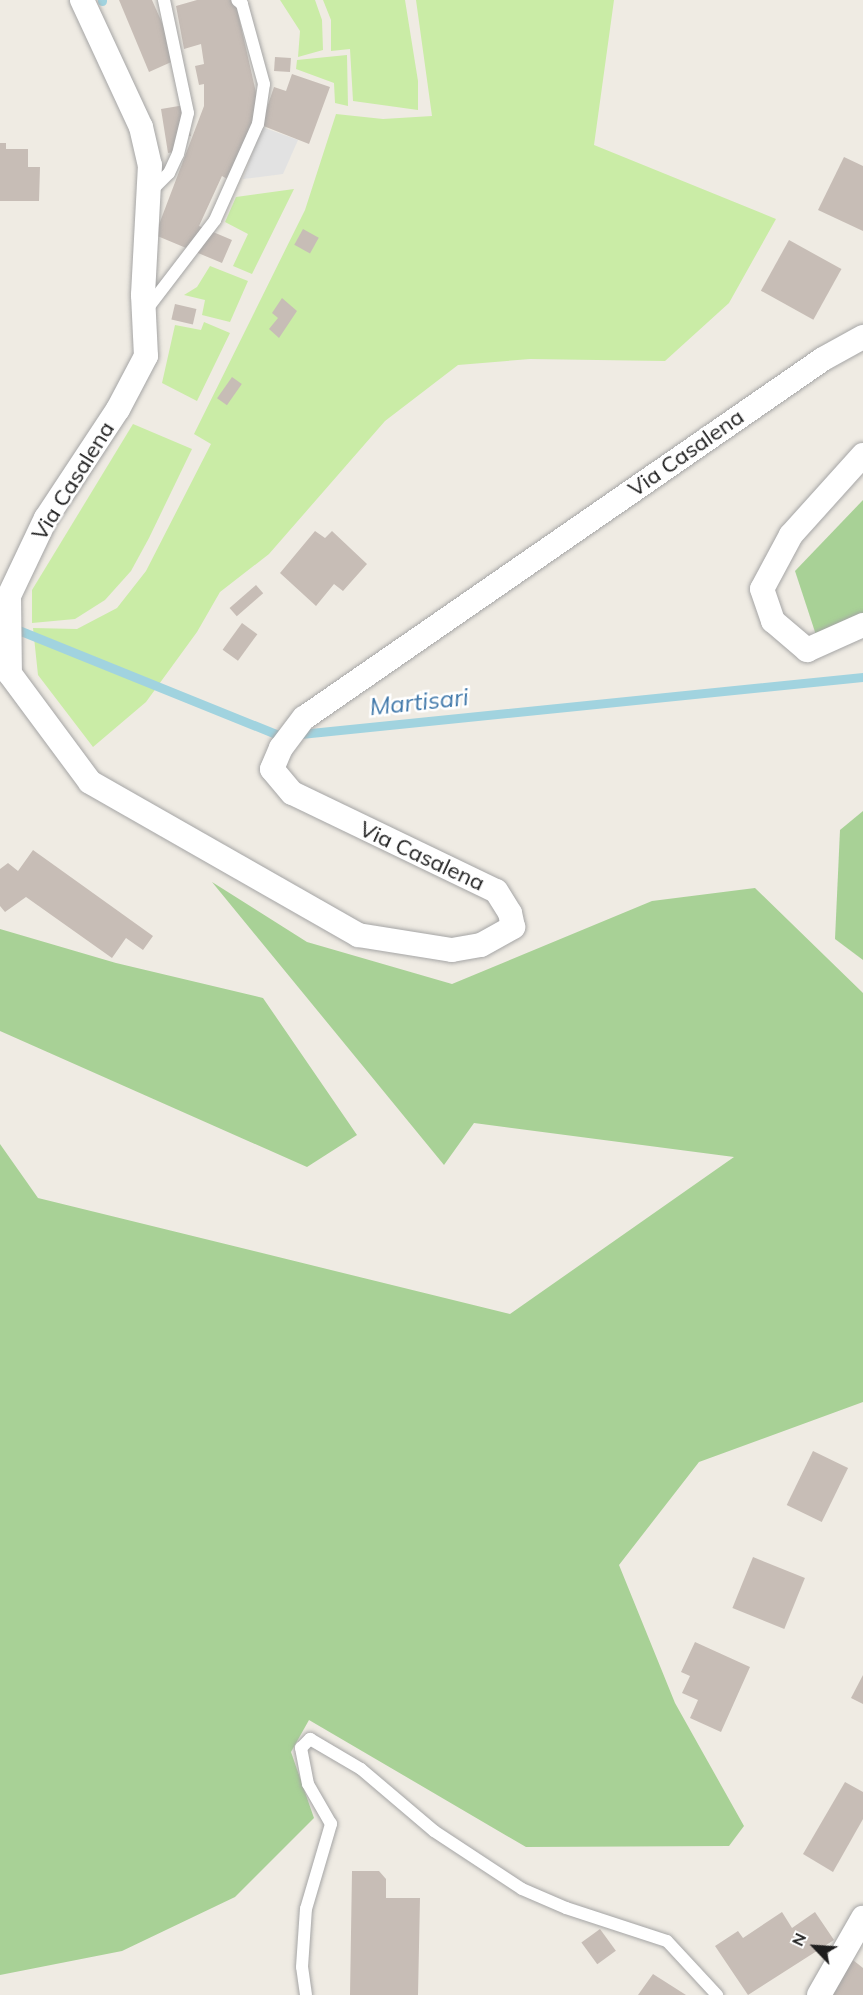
<!DOCTYPE html>
<style>
body{margin:0}
#map{position:relative;width:863px;height:1995px;overflow:hidden;background:#efebe3;font-family:Mulish,sans-serif}
div>[style]{position:absolute}
[style*='--x']{left:calc(var(--x)*1px);top:calc(var(--y)*1px);width:calc(var(--w)*1px);rotate:calc(var(--a)*1deg)}
.grass>*{inset:0;background:#caeca6}
.forest>*{inset:0;background:#a8d196}
.parking>*{inset:0;background:#e2e2e2}
.stream>*{height:9px;margin:-4.5px;padding:0 4.5px;transform-origin:4.5px;border-radius:4.5px;background:#a1d3df}
.building>*{inset:0;background:#c7bdb6;transform-origin:0 0}
.roads{filter:drop-shadow(0 0 2px #a5a5a5) drop-shadow(0 0 2px #a5a5a5)}
.service>*{height:12px;margin:-6px;padding:0 6px;transform-origin:6px;border-radius:6px;background:#fff}
.minor>*{height:24px;margin:-12px;padding:0 12px;transform-origin:12px;border-radius:12px;background:#fff}
span{translate:-50% -50%;white-space:nowrap;text-align:center;line-height:1.15;-webkit-text-stroke:5px #fff;paint-order:stroke}
.street-label{font-size:22px;color:#1e1e1e}
.water-label{font-size:24px;color:#4279aa;font-style:italic}
.north{position:absolute;left:785px;top:1917px;width:60px;height:60px;-webkit-text-stroke:4px #fff;paint-order:stroke;rotate:295deg;font-size:16px;font-weight:700;line-height:24px;text-align:center;color:#1e1e1e}
.north::after{content:'';display:block;margin:auto;width:21px;height:27px;background:#1e1e1e;clip-path:polygon(50% 0,100% 100%,50% 72%,0 100%)}
</style>
<div id="map">
<div class="grass">
<div style="clip-path:polygon(280px 0,315px 0,322px 20px,323px 50px,298px 57px,300px 31px)"></div>
<div style="clip-path:polygon(323px 0,405px 0,418px 81px,418px 110px,353px 101px,350px 49px,331px 51px,331px 20px)"></div>
<div style="clip-path:polygon(416px 0,614px 0,594px 145px,776px 219px,729px 303px,665px 361px,530px 359px,458px 365px,385px 421px,269px 554px,220px 592px,197px 632px,146px 702px,93px 747px,38px 675px,33px 628px,77px 629px,117px 608px,146px 571px,211px 444px,194px 434px,305px 210px,336px 114px,383px 119px,432px 116px)"></div>
<div style="clip-path:polygon(347px 55px,348px 106px,335px 103px,334px 83px,296px 69px,297px 60px)"></div>
<div style="clip-path:polygon(294px 189px,252px 274px,233px 266px,248px 234px,225px 222px,236px 197px)"></div>
<div style="clip-path:polygon(210px 266px,248px 281px,230px 322px,202px 315px,205px 300px,184px 295px,197px 287px)"></div>
<div style="clip-path:polygon(204px 322px,230px 333px,197px 401px,162px 383px,175px 325px,201px 330px)"></div>
<div style="clip-path:polygon(133px 424px,192px 449px,149px 538px,131px 571px,105px 600px,75px 619px,32px 623px,32px 590px)"></div>
</div>
<div class="forest">
<div style="clip-path:polygon(863px 500px,863px 622px,817px 638px,795px 571px)"></div>
<div style="clip-path:polygon(863px 811px,863px 960px,835px 939px,840px 830px)"></div>
<div style="clip-path:polygon(212px 882px,307px 942px,452px 984px,652px 901px,755px 888px,863px 993px,863px 1402px,699px 1462px,619px 1565px,675px 1703px,744px 1826px,729px 1846px,526px 1847px,309px 1720px,291px 1752px,314px 1818px,235px 1897px,122px 1951px,0 1975px,0 1144px,38px 1198px,510px 1314px,734px 1157px,474px 1123px,444px 1165px)"></div>
<div style="clip-path:polygon(0 929px,116px 963px,263px 998px,357px 1135px,307px 1167px,0 1031px)"></div>
</div>
<div class="parking">
<div style="clip-path:polygon(262px 127px,298px 140px,283px 174px,243px 179px)"></div>
</div>
<div class="stream">
<div style="--x:102;--y:1;--w:1;--a:-90"></div>
<div style="--x:11;--y:627;--w:291;--a:22"></div>
<div style="--x:281;--y:736;--w:585;--a:-5.79"></div>
</div>
<div class="building">
<div style="clip-path:polygon(119px 0,152px 0,178px 59px,149px 72px)"></div>
<div style="clip-path:polygon(197px 0,235px 0,257px 97px,254px 120px,229px 180px,222px 176px,199px 226px,232px 240px,222px 263px,155px 235px,204px 106px,204px 84px,199px 85px,195px 66px,204px 64px,201px 44px,184px 49px,176px 6px)"></div>
<div style="left:275px;top:57px;width:16px;height:14px;rotate:4deg"></div>
<div style="clip-path:polygon(292px 74px,330px 87px,309px 144px,261px 125px,274px 87px,286px 91px)"></div>
<div style="clip-path:polygon(185px 105px,191px 136px,182px 137px,184px 150px,168px 153px,161px 109px)"></div>
<div style="clip-path:polygon(0 143px,6px 143px,6px 149px,28px 149px,28px 167px,40px 167px,39px 201px,0 201px)"></div>
<div style="clip-path:polygon(844px 157px,863px 166px,863px 231px,818px 210px)"></div>
<div style="left:303px;top:229px;width:18px;height:18px;rotate:29deg"></div>
<div style="left:789px;top:240px;width:60px;height:58px;rotate:29deg"></div>
<div style="clip-path:polygon(282px 298px,297px 311px,279px 338px,269px 329px,278px 318px,272px 313px)"></div>
<div style="left:175px;top:304px;width:22px;height:16px;rotate:13deg"></div>
<div style="left:232px;top:377px;width:12px;height:26px;rotate:35deg"></div>
<div style="clip-path:polygon(315px 531px,325px 538px,332px 531px,367px 564px,343px 591px,334px 584px,316px 606px,280px 573px)"></div>
<div style="left:256px;top:585px;width:11px;height:35px;rotate:49deg"></div>
<div style="left:242px;top:623px;width:19px;height:33px;rotate:36deg"></div>
<div style="clip-path:polygon(33px 850px,153px 936px,143px 950px,126px 938px,112px 958px,26px 897px,5px 912px,0 906px,0 869px,8px 863px,18px 871px)"></div>
<div style="left:813px;top:1451px;width:39px;height:60px;rotate:26deg"></div>
<div style="left:753px;top:1557px;width:56px;height:55px;rotate:22deg"></div>
<div style="clip-path:polygon(695px 1642px,750px 1667px,721px 1732px,690px 1718px,698px 1700px,682px 1693px,690px 1676px,681px 1672px)"></div>
<div style="clip-path:polygon(863px 1675px,863px 1704px,851px 1698px)"></div>
<div style="clip-path:polygon(845px 1782px,863px 1792px,863px 1819px,833px 1872px,803px 1854px)"></div>
<div style="clip-path:polygon(352px 1871px,379px 1871px,386px 1879px,386px 1898px,420px 1898px,418px 1995px,350px 1995px)"></div>
<div style="clip-path:polygon(782px 1912px,792px 1928px,815px 1912px,834px 1940px,748px 1995px,715px 1946px,738px 1931px,743px 1938px)"></div>
<div style="left:600px;top:1929px;width:27px;height:23px;rotate:54deg"></div>
<div style="clip-path:polygon(853px 1960px,863px 1968px,863px 1995px,826px 1995px)"></div>
<div style="clip-path:polygon(653px 1974px,686px 1995px,638px 1995px)"></div>
</div>
<div class="roads">
<div class="service">
<div style="--x:151;--y:191;--w:25;--a:-45"></div>
<div style="--x:169;--y:173;--w:21;--a:-65"></div>
<div style="--x:178;--y:154;--w:42;--a:-76.3"></div>
<div style="--x:188;--y:113;--w:116;--a:-102"></div>
<div style="--x:147;--y:309;--w:112;--a:-52.6"></div>
<div style="--x:215;--y:220;--w:105;--a:-65.9"></div>
<div style="--x:258;--y:124;--w:40;--a:-81.5"></div>
<div style="--x:264;--y:84;--w:83;--a:-105.4"></div>
<div style="--x:242;--y:4;--w:6;--a:-141"></div>
<div style="--x:306;--y:1995;--w:28;--a:-98"></div>
<div style="--x:302;--y:1967;--w:58;--a:-86.1"></div>
<div style="--x:306;--y:1909;--w:89;--a:-73.6"></div>
<div style="--x:331;--y:1824;--w:46;--a:-119.9"></div>
<div style="--x:308;--y:1784;--w:37;--a:-101"></div>
<div style="--x:301;--y:1748;--w:13;--a:-45"></div>
<div style="--x:310;--y:1739;--w:59;--a:30.5"></div>
<div style="--x:361;--y:1769;--w:96;--a:40.3"></div>
<div style="--x:434;--y:1831;--w:105;--a:33.4"></div>
<div style="--x:522;--y:1889;--w:48;--a:23.4"></div>
<div style="--x:566;--y:1908;--w:106;--a:18.1"></div>
<div style="--x:667;--y:1941;--w:74;--a:47.2"></div>
</div>
<div class="minor">
<div style="--x:82;--y:0;--w:140;--a:65.1"></div>
<div style="--x:141;--y:127;--w:39;--a:77"></div>
<div style="--x:150;--y:165;--w:130;--a:93.1"></div>
<div style="--x:143;--y:295;--w:61;--a:87.2"></div>
<div style="--x:146;--y:356;--w:60;--a:117.8"></div>
<div style="--x:118;--y:409;--w:131;--a:123.4"></div>
<div style="--x:46;--y:518;--w:86;--a:115.4"></div>
<div style="--x:9;--y:596;--w:78;--a:89.3"></div>
<div style="--x:10;--y:674;--w:134;--a:53.5"></div>
<div style="--x:90;--y:782;--w:309;--a:29.7"></div>
<div style="--x:358;--y:935;--w:95;--a:9.1"></div>
<div style="--x:452;--y:950;--w:29;--a:-10"></div>
<div style="--x:481;--y:945;--w:37;--a:-29"></div>
<div style="--x:513;--y:927;--w:14;--a:-102"></div>
<div style="--x:510;--y:913;--w:26;--a:-122"></div>
<div style="--x:496;--y:891;--w:226;--a:-154.3"></div>
<div style="--x:292;--y:793;--w:31;--a:-130"></div>
<div style="--x:272;--y:769;--w:23;--a:-67"></div>
<div style="--x:281;--y:748;--w:38;--a:-53"></div>
<div style="--x:304;--y:718;--w:631;--a:-34.67"></div>
<div style="--x:823;--y:359;--w:46;--a:-28.8"></div>
<div style="--x:863;--y:455;--w:108;--a:132"></div>
<div style="--x:791;--y:535;--w:61;--a:118.2"></div>
<div style="--x:762;--y:589;--w:34;--a:71"></div>
<div style="--x:773;--y:621;--w:45;--a:40.5"></div>
<div style="--x:807;--y:650;--w:61;--a:-24.1"></div>
<div style="--x:819;--y:1995;--w:89;--a:-60.3"></div>
</div>
</div>
<div class="street-label">
<span style="left:686px;top:453px;rotate:-35deg">Via Casalena</span>
<span style="left:73px;top:481px;rotate:-58deg">Via Casalena</span>
<span style="left:422px;top:856px;rotate:25deg">Via Casalena</span>
</div>
<div class="water-label">
<span style="left:419px;top:702px;rotate:-6deg">Martisari</span>
</div>
<div class="north">N</div>
</div>
